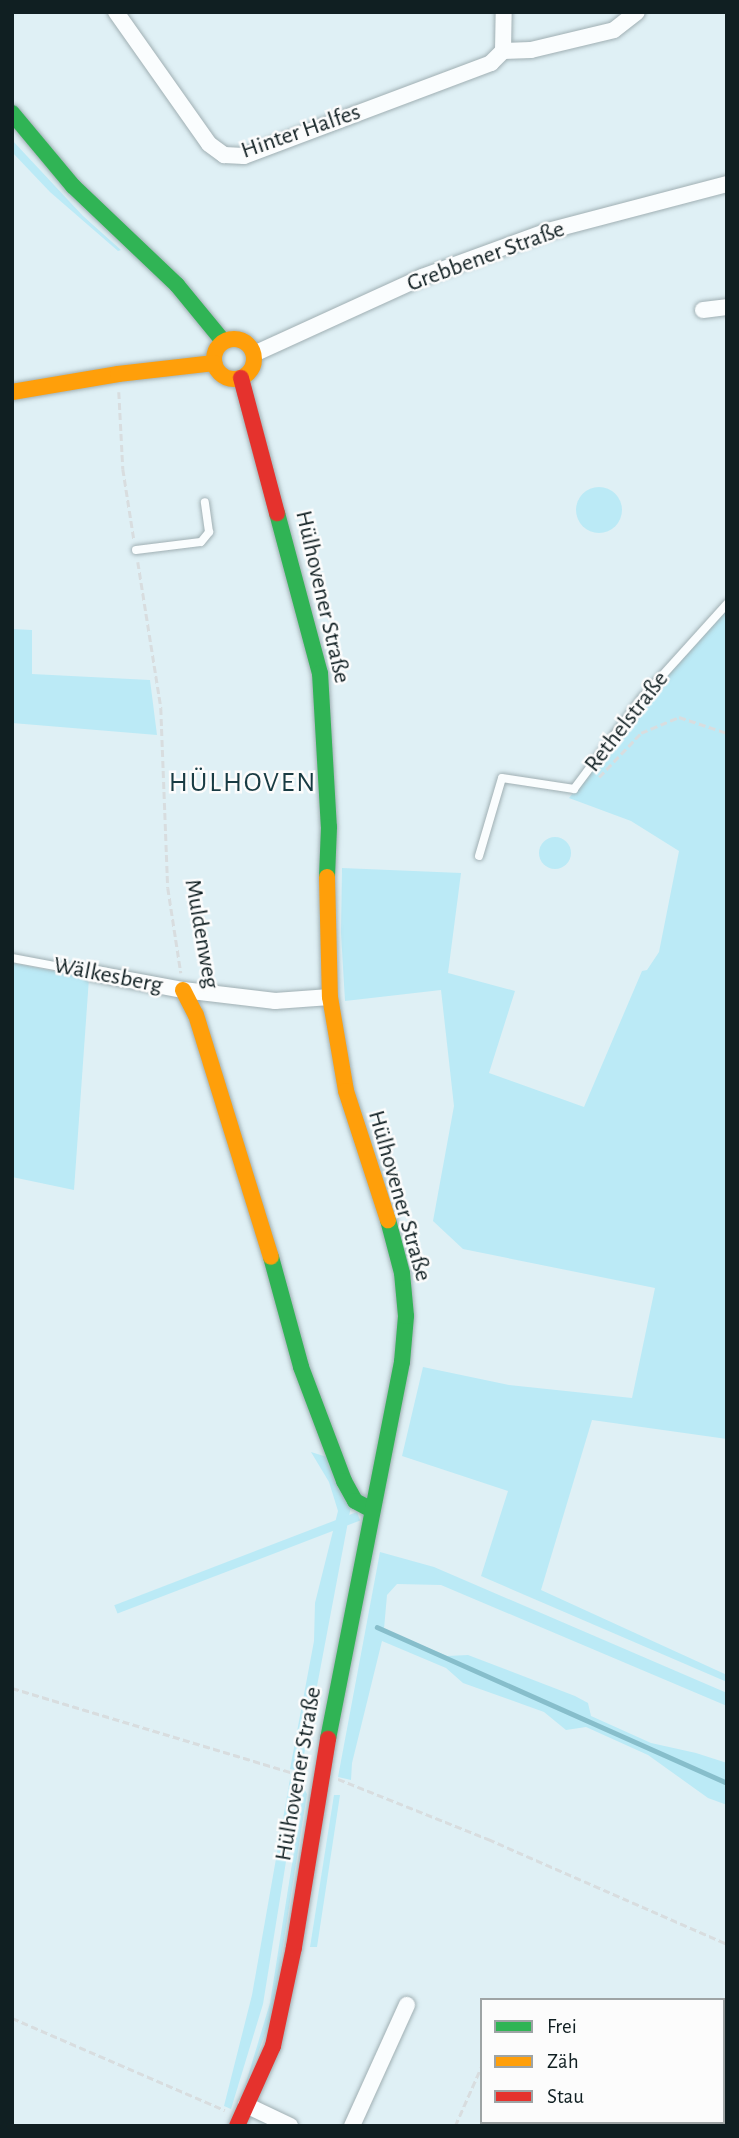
<!DOCTYPE html>
<meta charset="utf-8">
<style>
body{margin:0}
#map{position:relative;width:739px;height:2138px;overflow:hidden;background:#dff0f5;font-family:"Alegreya Sans",sans-serif}
div>[style]{position:absolute}
[style*='--x']{left:calc(var(--x)*1px);top:calc(var(--y)*1px);width:calc(var(--w)*1px);rotate:calc(var(--a)*1deg)}
.green>*{inset:0;background:#bbeaf6;transform-origin:0 0}
.round{border-radius:50%}
.stream>*{height:4.5px;margin:-2.25px;padding:0 2.25px;transform-origin:2.25px;border-radius:2.25px;background:#87becb}
.path>*{height:2.5px;margin-top:-1.25px;transform-origin:0;background:repeating-linear-gradient(90deg,#d8dddf 0 7px,transparent 0 10.5px)}
.roads{filter:drop-shadow(0 0 2px #a0afb3) drop-shadow(0 0 2px #a0afb3)}
.lane>*{height:8px;margin:-4px;padding:0 4px;transform-origin:4px;border-radius:4px;background:#fafdfe}
.street>*{height:16px;margin:-8px;padding:0 8px;transform-origin:8px;border-radius:8px;background:#fafdfe}
.fast>*{height:16px;margin:-8px;padding:0 8px;transform-origin:8px;border-radius:8px;background:#30b455}
.slow>*{height:16px;margin:-8px;padding:0 8px;transform-origin:8px;border-radius:8px;background:#ff9f0a}
.slow>.ring{margin:-8px;padding:0;box-sizing:content-box;background:none;border:16px solid #ff9f0a;border-radius:50%}
.jam>*{height:16px;margin:-8px;padding:0 8px;transform-origin:8px;border-radius:8px;background:#e5322d}
span{translate:-50% -50%;white-space:nowrap;text-align:center;line-height:1.15;-webkit-text-stroke:5px #fcfcfc;paint-order:stroke}
.street-label{font-size:24px;color:#101f22}
.quarter-label{font-size:28px;color:#183b43;letter-spacing:2px}
.frame{position:absolute;inset:0;border:14px solid #101f22;pointer-events:none}
.legend{position:absolute;left:480px;top:1998px;width:245px;height:126px;box-sizing:border-box;background:#fcfcfc;border:2px solid #9ea4a5;margin:0;padding:9px 12px;list-style:none;font-size:21px;color:#101f22}
.legend li{display:flex;align-items:center;gap:14px;height:35px}
.legend b{width:35px;border:2px solid #9ea4a5}
</style>
<div id="map">
<div class="green">
<div style="clip-path:polygon(12px 140px,83px 216px,121px 250px,118px 251px,50px 192px,12px 152px)"></div>
<div class="round" style="left:576px;top:487px;width:46px;height:46px"></div>
<div style="clip-path:polygon(727px 610px,727px 1439px,592px 1420px,541px 1590px,727px 1675px,727px 1682px,481px 1576px,508px 1491px,402px 1456px,423px 1367px,509px 1385px,632px 1398px,655px 1288px,463px 1249px,433px 1221px,454px 1106px,441px 990px,345px 1001px,341px 933px,342px 868px,461px 873px,448px 973px,515px 991px,489px 1073px,584px 1107px,642px 971px,647px 970px,659px 952px,679px 851px,631px 821px,569px 798px,630px 724px,642px 702px)"></div>
<div style="clip-path:polygon(12px 629px,32px 630px,32px 674px,150px 680px,157px 735px,12px 723px)"></div>
<div class="round" style="left:539px;top:837px;width:32px;height:32px"></div>
<div style="clip-path:polygon(12px 963px,89px 978px,74px 1190px,12px 1177px)"></div>
<div style="clip-path:polygon(311px 1452px,327px 1457px,351px 1506px,301px 1771px,290px 1769px,314px 1641px,315px 1603px,338px 1511px,329px 1482px)"></div>
<div style="left:357px;top:1512px;width:9px;height:260px;rotate:69deg"></div>
<div style="clip-path:polygon(380px 1552px,434px 1567px,727px 1693px,727px 1706px,441px 1585px,397px 1584px,387px 1595px,384px 1629px,447px 1656px,468px 1655px,575px 1696px,588px 1703px,591px 1716px,651px 1743px,696px 1753px,727px 1763px,727px 1805px,708px 1798px,648px 1755px,586px 1727px,566px 1730px,544px 1712px,463px 1683px,446px 1668px,382px 1641px,352px 1763px,351px 1780px,338px 1777px)"></div>
<div style="clip-path:polygon(290px 1779px,299px 1781px,263px 2004px,231px 2109px,224px 2106px,252px 1995px)"></div>
<div style="clip-path:polygon(304px 1788px,307px 1794px,272px 2015px,242px 2096px,270px 2003px)"></div>
<div style="clip-path:polygon(334px 1795px,340px 1795px,317px 1947px,310px 1947px)"></div>
</div>
<div class="stream">
<div style="--x:377;--y:1627;--w:383;--a:24"></div>
</div>
<div class="path">
<div style="--x:119;--y:392;--w:77;--a:87"></div>
<div style="--x:123;--y:469;--w:71;--a:81.1"></div>
<div style="--x:138;--y:562;--w:148;--a:81"></div>
<div style="--x:161;--y:708;--w:180;--a:87.8"></div>
<div style="--x:168;--y:888;--w:86;--a:81.3"></div>
<div style="--x:599;--y:777;--w:61;--a:-46.3"></div>
<div style="--x:641;--y:733;--w:41;--a:-22.8"></div>
<div style="--x:679;--y:717;--w:51;--a:18.4"></div>
<div style="--x:12;--y:1688;--w:304;--a:16.8"></div>
<div style="--x:338;--y:1779;--w:162;--a:21.8"></div>
<div style="--x:488;--y:1839;--w:261;--a:23.7"></div>
<div style="--x:12;--y:2018;--w:232;--a:23.4"></div>
<div style="--x:455;--y:2126;--w:67;--a:-66.1"></div>
</div>
<div class="roads">
<div class="lane">
<div style="--x:136;--y:550;--w:65;--a:-7"></div>
<div style="--x:201;--y:542;--w:13;--a:-51"></div>
<div style="--x:209;--y:532;--w:30;--a:-98"></div>
<div style="--x:479;--y:856;--w:81;--a:-73.6"></div>
<div style="--x:502;--y:778;--w:73;--a:8.7"></div>
<div style="--x:574;--y:789;--w:114;--a:-53.2"></div>
<div style="--x:642;--y:698;--w:127;--a:-47.9"></div>
<div style="--x:12;--y:958;--w:81;--a:10.6"></div>
</div>
<div class="street">
<div style="--x:116;--y:12;--w:161;--a:54.8"></div>
<div style="--x:209;--y:144;--w:19;--a:36"></div>
<div style="--x:224;--y:155;--w:20;--a:3"></div>
<div style="--x:244;--y:156;--w:264;--a:-20.6"></div>
<div style="--x:491;--y:63;--w:17;--a:-45"></div>
<div style="--x:503;--y:51;--w:39;--a:-89"></div>
<div style="--x:503;--y:51;--w:28;--a:-2"></div>
<div style="--x:531;--y:50;--w:85;--a:-13.5"></div>
<div style="--x:614;--y:30;--w:29;--a:-38"></div>
<div style="--x:703;--y:310;--w:24;--a:-7"></div>
<div style="--x:254;--y:354;--w:185;--a:-24.6"></div>
<div style="--x:422;--y:277;--w:134;--a:-20.1"></div>
<div style="--x:548;--y:231;--w:185;--a:-14.7"></div>
<div style="--x:92;--y:973;--w:93;--a:10.6"></div>
<div style="--x:183;--y:990;--w:93;--a:6.8"></div>
<div style="--x:275;--y:1001;--w:55;--a:-4.2"></div>
<div style="--x:246;--y:2105;--w:49;--a:25.5"></div>
<div style="--x:352;--y:2126;--w:133;--a:-65.6"></div>
<div style="--x:554;--y:2126;--w:4;--a:-63"></div>
</div>
<div class="fast">
<div style="--x:12;--y:113;--w:95;--a:50.1"></div>
<div style="--x:73;--y:186;--w:144;--a:43.6"></div>
<div style="--x:177;--y:285;--w:72;--a:50.6"></div>
<div style="--x:277;--y:513;--w:166;--a:75"></div>
<div style="--x:320;--y:673;--w:154;--a:86.7"></div>
<div style="--x:329;--y:827;--w:50;--a:92.3"></div>
<div style="--x:271;--y:1257;--w:114;--a:74.7"></div>
<div style="--x:301;--y:1367;--w:122;--a:69.3"></div>
<div style="--x:344;--y:1481;--w:23;--a:61"></div>
<div style="--x:355;--y:1501;--w:19;--a:28"></div>
<div style="--x:328;--y:1739;--w:384;--a:-78.9"></div>
<div style="--x:402;--y:1362;--w:46;--a:-85"></div>
<div style="--x:406;--y:1316;--w:43;--a:-95.3"></div>
<div style="--x:402;--y:1273;--w:55;--a:-104.8"></div>
</div>
<div class="slow">
<div class="ring" style="left:214px;top:339px;width:24px;height:24px"></div>
<div style="--x:12;--y:392;--w:108;--a:-9.6"></div>
<div style="--x:118;--y:374;--w:97;--a:-6.5"></div>
<div style="--x:327;--y:877;--w:120;--a:88.6"></div>
<div style="--x:330;--y:997;--w:95;--a:80.3"></div>
<div style="--x:346;--y:1091;--w:136;--a:72"></div>
<div style="--x:183;--y:990;--w:28;--a:63"></div>
<div style="--x:196;--y:1015;--w:253;--a:72.8"></div>
</div>
<div class="jam">
<div style="--x:241;--y:378;--w:140;--a:75.1"></div>
<div style="--x:237;--y:2126;--w:88;--a:-65.8"></div>
<div style="--x:273;--y:2046;--w:101;--a:-78"></div>
<div style="--x:294;--y:1947;--w:211;--a:-80.7"></div>
</div>
</div>
<div class="street-label">
<span style="left:301px;top:132px;rotate:-19deg">Hinter Halfes</span>
<span style="left:486px;top:257px;rotate:-20deg">Grebbener Straße</span>
<span style="left:322px;top:597px;rotate:77deg">Hülhovener Straße</span>
<span style="left:627px;top:722px;rotate:-52deg">Rethelstraße</span>
<span style="left:201px;top:934px;rotate:80deg">Muldenweg</span>
<span style="left:108px;top:976px;rotate:11deg">Wälkesberg</span>
<span style="left:399px;top:1196px;rotate:74deg">Hülhovener Straße</span>
<span style="left:299px;top:1774px;rotate:-80deg">Hülhovener Straße</span>
</div>
<div class="quarter-label">
<span style="left:243px;top:783px">HÜLHOVEN</span>
</div>
<div class="frame"></div>
<ul class="legend">
<li><b style="height:9px;background:#30b455"></b>Frei</li>
<li><b style="height:9px;background:#ff9f0a"></b>Zäh</li>
<li><b style="height:9px;background:#e5322d"></b>Stau</li>
</ul>
</div>
